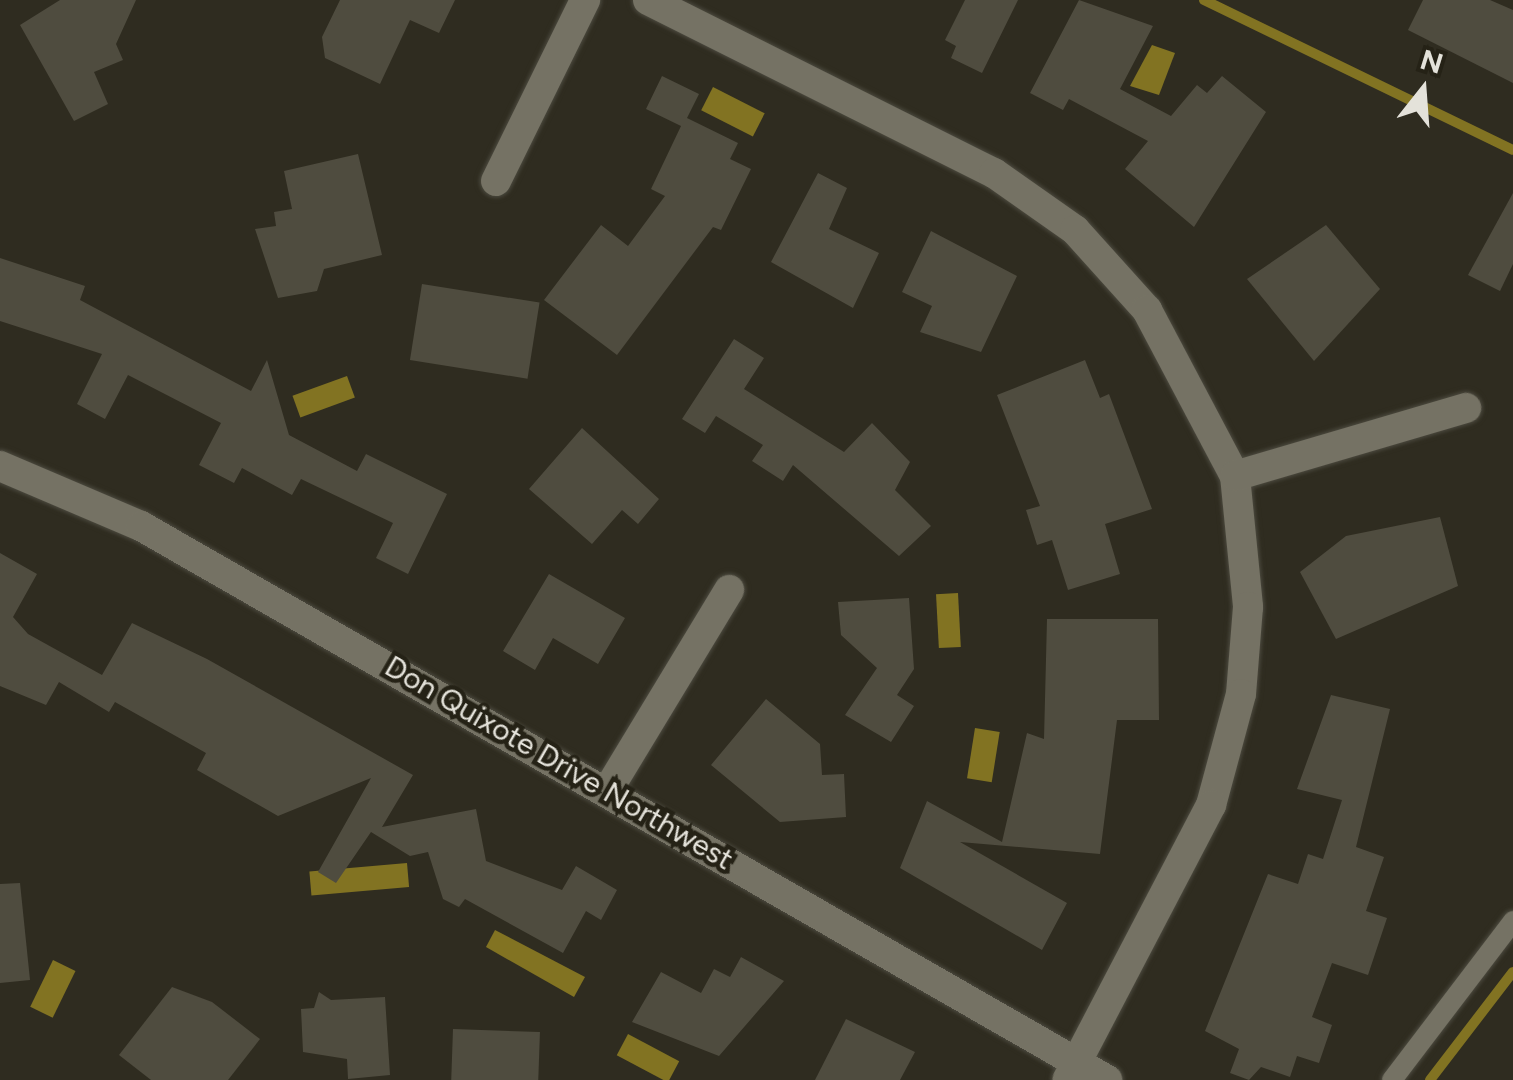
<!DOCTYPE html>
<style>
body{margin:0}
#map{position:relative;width:1513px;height:1080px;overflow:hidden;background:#2f2c20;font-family:Figtree,sans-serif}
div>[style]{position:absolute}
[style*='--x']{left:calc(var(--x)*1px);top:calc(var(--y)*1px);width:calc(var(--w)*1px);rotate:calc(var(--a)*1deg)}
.water>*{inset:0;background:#827322;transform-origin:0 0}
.stream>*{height:10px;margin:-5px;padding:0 5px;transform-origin:5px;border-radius:5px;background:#827322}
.building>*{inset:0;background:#4f4c3f;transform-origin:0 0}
.roads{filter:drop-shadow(0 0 2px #4c4a3f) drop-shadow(0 0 2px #4c4a3f)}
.lane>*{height:20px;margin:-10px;padding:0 10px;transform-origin:10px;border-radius:10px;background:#757264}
.street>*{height:30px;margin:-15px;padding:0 15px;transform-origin:15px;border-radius:15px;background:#757264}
.secondary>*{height:30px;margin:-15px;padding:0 15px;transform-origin:15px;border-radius:15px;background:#757264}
span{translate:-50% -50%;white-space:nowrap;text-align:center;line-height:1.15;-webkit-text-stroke:9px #252216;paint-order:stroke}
.street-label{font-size:30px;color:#e4e2da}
.north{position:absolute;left:1373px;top:40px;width:100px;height:100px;-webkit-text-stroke:8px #252216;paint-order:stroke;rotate:17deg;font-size:28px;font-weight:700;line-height:40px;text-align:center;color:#e4e2da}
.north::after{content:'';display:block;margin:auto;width:35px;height:45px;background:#e4e2da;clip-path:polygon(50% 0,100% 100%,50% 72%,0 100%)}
</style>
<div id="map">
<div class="water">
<div style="clip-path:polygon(1152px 45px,1175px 53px,1159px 95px,1130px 86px)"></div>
<div style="left:713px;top:87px;width:58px;height:26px;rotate:27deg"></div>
<div style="left:347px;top:376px;width:23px;height:58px;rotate:70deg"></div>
<div style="left:958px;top:593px;width:54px;height:22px;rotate:87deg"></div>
<div style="left:975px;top:728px;width:25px;height:51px;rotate:9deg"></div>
<div style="left:407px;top:863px;width:24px;height:98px;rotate:85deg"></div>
<div style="clip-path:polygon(495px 930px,585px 977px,574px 997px,486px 947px)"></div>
<div style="left:53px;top:960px;width:25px;height:52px;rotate:26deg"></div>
<div style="left:628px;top:1034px;width:58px;height:24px;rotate:28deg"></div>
</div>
<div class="stream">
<div style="--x:1204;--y:0;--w:343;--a:25.9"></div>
<div style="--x:1430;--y:1080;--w:136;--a:-52.5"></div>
</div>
<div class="building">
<div style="clip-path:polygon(60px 0,136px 0,116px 44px,123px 60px,94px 72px,108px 104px,74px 121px,20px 25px)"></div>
<div style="clip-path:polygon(340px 0,455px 0,439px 33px,410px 20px,380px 84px,325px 58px,322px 37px)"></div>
<div style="clip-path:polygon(965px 0,1018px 0,982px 73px,951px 58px,956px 46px,945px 40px)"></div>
<div style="clip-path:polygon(1079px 0,1153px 26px,1120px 89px,1171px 116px,1197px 85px,1207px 93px,1222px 76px,1266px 112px,1194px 227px,1125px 169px,1148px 141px,1069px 99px,1063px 110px,1030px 93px)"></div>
<div style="clip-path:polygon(1423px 0,1490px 0,1513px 10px,1513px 83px,1408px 30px)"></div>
<div style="clip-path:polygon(662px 76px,699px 94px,687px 118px,738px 143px,730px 159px,751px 169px,721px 230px,713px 227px,617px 355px,544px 300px,601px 225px,628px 246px,665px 196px,651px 189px,681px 126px,646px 109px)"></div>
<div style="clip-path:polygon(358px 154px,382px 255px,324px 269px,317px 291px,278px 298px,255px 229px,276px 226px,274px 212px,292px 209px,284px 171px)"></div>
<div style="clip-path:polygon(818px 173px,847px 188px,829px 229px,879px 253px,853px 308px,771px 262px)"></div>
<div style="clip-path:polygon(1513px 193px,1513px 264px,1500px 291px,1468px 275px)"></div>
<div style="clip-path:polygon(1326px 225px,1380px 289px,1314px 361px,1247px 279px)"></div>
<div style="clip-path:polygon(931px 231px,1017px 276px,981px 352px,920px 332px,932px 306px,902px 292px)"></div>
<div style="clip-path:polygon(0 258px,85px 286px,80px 300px,251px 391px,267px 360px,289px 435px,357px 471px,366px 454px,447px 494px,408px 574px,376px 558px,393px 523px,301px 479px,292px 495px,242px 468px,234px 483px,199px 465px,221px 423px,128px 375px,105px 419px,77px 404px,102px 354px,0 321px)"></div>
<div style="left:422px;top:284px;width:119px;height:77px;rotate:9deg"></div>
<div style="clip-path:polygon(734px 339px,764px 358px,744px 389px,844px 452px,872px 423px,910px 462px,895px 490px,931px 526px,899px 556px,793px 465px,783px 481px,752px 461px,763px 445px,716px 416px,705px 433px,682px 419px)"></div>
<div style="clip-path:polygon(1085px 360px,1100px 398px,1109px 394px,1152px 509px,1105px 524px,1120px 574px,1068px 590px,1052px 540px,1037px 545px,1026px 510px,1040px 506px,997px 395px)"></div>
<div style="clip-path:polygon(582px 428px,659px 499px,638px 524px,622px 510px,592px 544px,529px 489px)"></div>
<div style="clip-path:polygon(1440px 517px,1458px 586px,1336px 639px,1300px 572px,1346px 536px)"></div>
<div style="clip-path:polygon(0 553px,37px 574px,13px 617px,28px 634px,102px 675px,132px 623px,207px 659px,413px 775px,382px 827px,476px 809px,486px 861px,562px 890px,576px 866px,617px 890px,601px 920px,586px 911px,563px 953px,465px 899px,459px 907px,443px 899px,428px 852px,410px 856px,371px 832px,336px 883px,318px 872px,371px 778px,278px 816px,197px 770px,206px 753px,115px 702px,109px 712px,59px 682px,46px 705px,0 686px)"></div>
<div style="clip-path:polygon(549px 574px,625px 618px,598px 664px,553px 638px,535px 670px,503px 651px)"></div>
<div style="clip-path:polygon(909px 598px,914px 669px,897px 695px,914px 706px,891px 742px,845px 715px,877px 668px,841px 635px,838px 602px)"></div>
<div style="clip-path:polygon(1047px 619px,1158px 619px,1159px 720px,1117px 720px,1100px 854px,960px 842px,1067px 903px,1042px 950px,900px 868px,927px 801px,1002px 842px,1027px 733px,1044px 739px)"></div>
<div style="clip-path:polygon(1331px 695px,1390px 709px,1356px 847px,1384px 857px,1366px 911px,1387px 918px,1368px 975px,1332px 963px,1312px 1017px,1332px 1025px,1319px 1063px,1297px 1056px,1290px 1077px,1261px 1067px,1249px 1080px,1230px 1073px,1239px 1049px,1205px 1031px,1268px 874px,1298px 884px,1308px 854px,1323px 859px,1342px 800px,1297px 789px)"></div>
<div style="clip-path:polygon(766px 699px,820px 744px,822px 775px,844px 774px,846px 817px,780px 822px,711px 765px)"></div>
<div style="clip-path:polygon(20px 883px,30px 980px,0 983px,0 884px)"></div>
<div style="clip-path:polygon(741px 957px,784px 981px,719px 1056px,632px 1022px,661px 972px,701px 993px,714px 969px,730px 977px)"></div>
<div style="clip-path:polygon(172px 987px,212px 1002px,260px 1039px,228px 1080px,151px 1080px,119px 1055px)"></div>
<div style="clip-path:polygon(319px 992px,331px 1000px,385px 997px,390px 1075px,348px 1079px,347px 1059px,303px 1052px,301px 1009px,314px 1008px)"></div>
<div style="clip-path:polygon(846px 1019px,915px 1052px,900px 1080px,815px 1080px)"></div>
<div style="left:453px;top:1029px;width:87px;height:51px;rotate:2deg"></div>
</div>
<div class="roads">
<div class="lane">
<div style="--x:1392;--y:1080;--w:200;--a:-52.7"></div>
</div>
<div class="street">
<div style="--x:648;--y:0;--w:387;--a:26.6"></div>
<div style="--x:994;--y:173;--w:99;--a:35.1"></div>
<div style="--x:1075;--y:230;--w:108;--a:48"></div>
<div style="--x:1147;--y:310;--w:188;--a:62.1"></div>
<div style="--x:1235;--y:476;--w:132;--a:84.3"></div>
<div style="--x:1248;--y:607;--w:87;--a:94.6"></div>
<div style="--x:1241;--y:694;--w:115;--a:105.1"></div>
<div style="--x:1211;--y:805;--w:310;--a:117.6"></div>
<div style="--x:496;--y:181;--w:202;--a:-63.8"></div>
<div style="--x:1235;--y:476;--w:241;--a:-16.4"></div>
<div style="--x:608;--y:790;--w:234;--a:-58.8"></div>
</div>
<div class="secondary">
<div style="--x:0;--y:466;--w:153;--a:23.1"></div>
<div style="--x:141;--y:526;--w:1114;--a:29.83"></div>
</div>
</div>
<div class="street-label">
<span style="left:559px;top:763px;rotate:30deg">Don Quixote Drive Northwest</span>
</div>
<div class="north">N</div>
</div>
